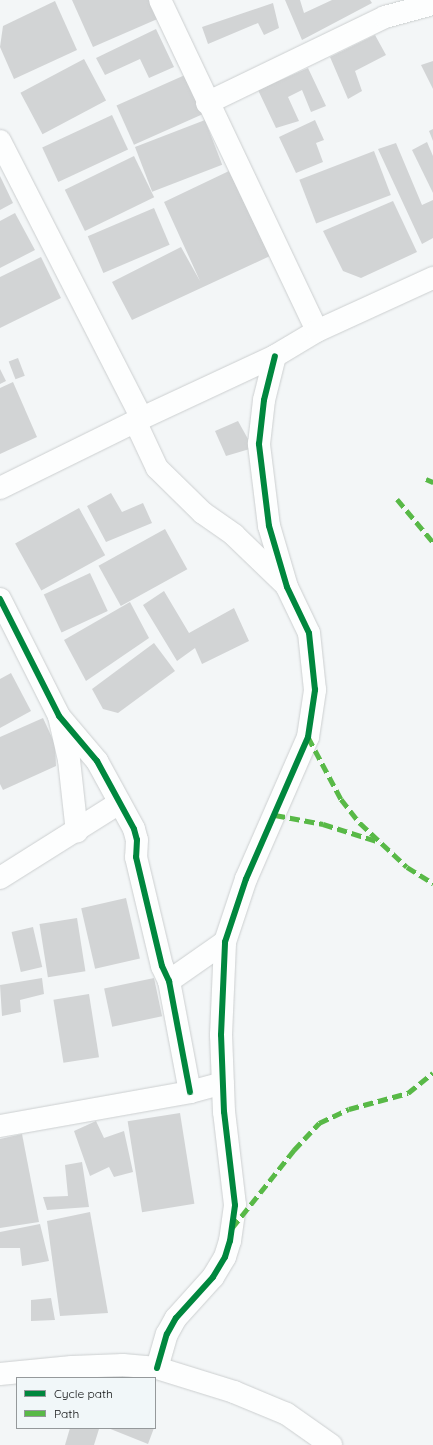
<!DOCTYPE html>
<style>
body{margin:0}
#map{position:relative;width:433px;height:1445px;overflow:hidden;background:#f3f6f7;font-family:Quicksand,sans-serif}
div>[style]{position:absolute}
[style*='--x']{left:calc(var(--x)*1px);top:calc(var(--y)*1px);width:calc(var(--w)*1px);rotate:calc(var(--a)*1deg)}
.building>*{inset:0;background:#d2d4d5;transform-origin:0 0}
.roads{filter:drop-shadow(0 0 1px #cccfd0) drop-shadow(0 0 1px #cccfd0)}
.minor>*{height:22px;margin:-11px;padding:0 11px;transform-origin:11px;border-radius:11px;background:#fdfefe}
.quiet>*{height:5px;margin-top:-2.5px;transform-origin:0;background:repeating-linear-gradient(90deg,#58b947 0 10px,transparent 0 15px)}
.cycleway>*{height:6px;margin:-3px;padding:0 3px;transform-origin:3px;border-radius:3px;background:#00873e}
span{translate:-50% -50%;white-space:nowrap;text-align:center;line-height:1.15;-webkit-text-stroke:4px #f1f7f9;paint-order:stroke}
.legend{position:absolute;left:16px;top:1377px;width:140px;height:52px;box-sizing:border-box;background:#f1f7f9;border:1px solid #95999b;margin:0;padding:5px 7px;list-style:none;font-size:12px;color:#0b0d0e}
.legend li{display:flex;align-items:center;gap:8px;height:20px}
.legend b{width:20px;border:1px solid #95999b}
</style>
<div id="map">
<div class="building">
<div style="clip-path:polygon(72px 0,154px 0,162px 17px,93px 47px)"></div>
<div style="clip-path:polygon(285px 0,300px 0,304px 13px,332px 0,370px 0,372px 3px,302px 40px)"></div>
<div style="clip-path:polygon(55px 1px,77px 50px,14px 79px,0 47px,3px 26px)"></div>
<div style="clip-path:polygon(273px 3px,279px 28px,264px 35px,258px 23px,208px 44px,202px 27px)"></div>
<div style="clip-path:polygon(156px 29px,174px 67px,149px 78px,140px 59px,105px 75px,96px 58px)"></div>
<div style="clip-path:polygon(375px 35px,386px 55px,355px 71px,362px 91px,348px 99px,330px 57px)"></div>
<div style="left:84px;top:59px;width:47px;height:72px;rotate:62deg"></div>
<div style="clip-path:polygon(433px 61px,433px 89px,421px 65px)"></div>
<div style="clip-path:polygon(308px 68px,326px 106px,311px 112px,302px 90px,288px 97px,299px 121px,276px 128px,258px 90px)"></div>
<div style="left:185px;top:75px;width:43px;height:75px;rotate:66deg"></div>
<div style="left:112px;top:115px;width:38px;height:77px;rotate:65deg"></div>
<div style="left:205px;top:120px;width:48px;height:75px;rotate:69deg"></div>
<div style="clip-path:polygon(315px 120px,324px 140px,316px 143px,323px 162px,296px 173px,279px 137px)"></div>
<div style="clip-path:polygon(433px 129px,433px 141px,429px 131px)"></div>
<div style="clip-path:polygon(427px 142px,433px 156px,433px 193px,412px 150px)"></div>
<div style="clip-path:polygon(396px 143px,422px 205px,433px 200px,433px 238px,422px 244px,378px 149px)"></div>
<div style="left:374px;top:151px;width:47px;height:80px;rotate:69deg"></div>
<div style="left:134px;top:156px;width:46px;height:77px;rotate:64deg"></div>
<div style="clip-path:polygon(229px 171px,270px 256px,132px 320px,112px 282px,181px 247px,200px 281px,164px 202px)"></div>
<div style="clip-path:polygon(0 176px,13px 203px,0 210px)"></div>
<div style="clip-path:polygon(393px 201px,417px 252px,361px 278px,343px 271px,323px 231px)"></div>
<div style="left:154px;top:208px;width:40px;height:72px;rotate:67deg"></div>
<div style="clip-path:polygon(15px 213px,35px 250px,0 268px,0 221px)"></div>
<div style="clip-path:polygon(41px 257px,61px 298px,0 328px,0 277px)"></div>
<div style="left:18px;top:358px;width:19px;height:10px;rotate:69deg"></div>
<div style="clip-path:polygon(0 369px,6px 381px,0 384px)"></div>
<div style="clip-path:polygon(13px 382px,37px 437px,0 454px,0 388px)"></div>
<div style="clip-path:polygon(238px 421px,253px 448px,226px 456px,215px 431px)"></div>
<div style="clip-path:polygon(111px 493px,122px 512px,143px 503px,152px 523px,106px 542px,87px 506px)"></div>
<div style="left:79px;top:508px;width:54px;height:73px;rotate:61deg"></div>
<div style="left:165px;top:529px;width:46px;height:76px;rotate:61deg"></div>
<div style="left:90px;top:573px;width:42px;height:51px;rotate:65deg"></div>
<div style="clip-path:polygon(164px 591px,189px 633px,234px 608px,249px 641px,202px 664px,195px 648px,177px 661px,143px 605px)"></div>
<div style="clip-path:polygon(130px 602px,149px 638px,86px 681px,64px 640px)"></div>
<div style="clip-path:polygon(154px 643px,175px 671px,118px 713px,103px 709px,92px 689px)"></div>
<div style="clip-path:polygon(11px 673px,31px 711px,0 728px,0 679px)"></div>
<div style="clip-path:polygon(43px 718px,55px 744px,56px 766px,3px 790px,0 784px,0 737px)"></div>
<div style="left:126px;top:898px;width:62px;height:46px;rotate:77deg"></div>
<div style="left:77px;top:918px;width:54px;height:38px;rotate:81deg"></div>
<div style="left:33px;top:927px;width:41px;height:22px;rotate:77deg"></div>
<div style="clip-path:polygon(42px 978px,44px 994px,20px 1000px,21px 1012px,2px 1016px,0 985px)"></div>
<div style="left:154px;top:978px;width:39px;height:51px;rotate:78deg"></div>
<div style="left:89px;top:994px;width:64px;height:36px;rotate:81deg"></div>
<div style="left:180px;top:1113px;width:92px;height:53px;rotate:81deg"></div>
<div style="clip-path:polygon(96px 1121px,104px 1138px,124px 1131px,133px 1172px,114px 1177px,109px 1167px,90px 1176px,74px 1131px)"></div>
<div style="clip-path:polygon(22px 1134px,39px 1222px,0 1228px,0 1139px)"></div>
<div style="clip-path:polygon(82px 1162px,89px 1207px,47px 1210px,43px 1197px,68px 1196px,65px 1165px)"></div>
<div style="clip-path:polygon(90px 1212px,108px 1313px,60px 1316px,47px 1221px)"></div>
<div style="clip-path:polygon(40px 1224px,49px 1261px,22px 1266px,20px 1248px,0 1248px,0 1232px)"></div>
<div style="clip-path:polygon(51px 1298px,55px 1320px,31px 1321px,31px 1300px)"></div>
<div style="clip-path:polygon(70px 1428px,99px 1429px,94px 1445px,65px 1445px)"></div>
<div style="clip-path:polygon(108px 1428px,154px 1428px,148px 1444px)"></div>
</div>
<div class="roads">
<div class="minor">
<div style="--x:160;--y:0;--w:366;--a:64.6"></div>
<div style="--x:207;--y:103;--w:198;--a:-25.8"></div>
<div style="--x:385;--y:17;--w:50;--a:-15.2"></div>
<div style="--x:0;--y:141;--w:311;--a:62.9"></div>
<div style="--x:135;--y:421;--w:52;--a:64.9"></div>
<div style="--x:157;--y:468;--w:64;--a:44.4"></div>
<div style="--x:203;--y:513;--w:38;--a:35"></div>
<div style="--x:234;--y:535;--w:71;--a:43.9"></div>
<div style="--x:0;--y:488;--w:158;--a:-26.2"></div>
<div style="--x:142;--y:418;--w:147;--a:-25"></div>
<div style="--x:275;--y:356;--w:49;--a:-30.8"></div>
<div style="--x:317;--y:331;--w:128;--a:-24.6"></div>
<div style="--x:0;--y:599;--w:131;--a:63.2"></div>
<div style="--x:59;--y:716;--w:59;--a:49.8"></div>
<div style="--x:97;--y:761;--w:77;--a:61.4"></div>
<div style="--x:134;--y:829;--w:11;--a:75"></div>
<div style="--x:137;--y:840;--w:17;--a:93"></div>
<div style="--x:136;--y:857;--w:112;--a:76.6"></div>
<div style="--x:162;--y:966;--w:17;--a:65"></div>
<div style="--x:169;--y:981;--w:113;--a:79.3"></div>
<div style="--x:59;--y:716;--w:45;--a:77.2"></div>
<div style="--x:69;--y:760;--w:72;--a:83.7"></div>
<div style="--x:0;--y:878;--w:141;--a:-32.2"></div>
<div style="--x:169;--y:981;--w:68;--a:-34.9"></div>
<div style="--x:0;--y:1126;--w:193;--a:-10.1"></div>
<div style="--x:190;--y:1092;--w:34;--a:-15"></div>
<div style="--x:157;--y:1368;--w:35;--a:-74"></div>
<div style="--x:167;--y:1334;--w:18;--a:-61"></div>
<div style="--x:176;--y:1318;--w:55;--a:-47.9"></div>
<div style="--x:213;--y:1277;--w:23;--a:-59"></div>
<div style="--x:225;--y:1257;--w:17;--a:-73"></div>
<div style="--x:230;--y:1241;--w:36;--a:-82"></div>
<div style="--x:235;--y:1205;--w:94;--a:-96.7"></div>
<div style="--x:224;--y:1112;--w:77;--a:-92.2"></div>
<div style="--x:221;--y:1035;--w:93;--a:-87.5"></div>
<div style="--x:225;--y:942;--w:66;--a:-71.6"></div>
<div style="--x:246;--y:879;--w:155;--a:-66.4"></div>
<div style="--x:308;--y:737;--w:48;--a:-81.5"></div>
<div style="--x:315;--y:690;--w:57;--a:-96"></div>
<div style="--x:309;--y:633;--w:51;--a:-115.6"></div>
<div style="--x:287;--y:587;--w:64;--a:-106.4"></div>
<div style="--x:269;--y:526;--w:83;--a:-97"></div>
<div style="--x:259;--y:444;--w:44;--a:-83.5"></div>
<div style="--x:264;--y:400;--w:45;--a:-76"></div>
<div style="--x:0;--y:1374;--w:72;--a:-5.6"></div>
<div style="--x:72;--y:1367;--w:51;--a:-2.2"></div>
<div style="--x:123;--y:1365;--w:34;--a:5"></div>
<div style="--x:157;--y:1368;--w:81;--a:17.3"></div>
<div style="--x:234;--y:1392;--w:57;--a:22.5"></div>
<div style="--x:287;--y:1414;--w:54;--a:35.2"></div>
</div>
</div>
<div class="quiet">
<div style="--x:426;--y:479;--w:8;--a:23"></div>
<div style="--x:397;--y:499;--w:56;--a:50.1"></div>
<div style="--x:308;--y:737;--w:70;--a:62"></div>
<div style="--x:341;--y:799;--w:31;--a:52"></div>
<div style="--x:360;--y:823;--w:64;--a:43.1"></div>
<div style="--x:407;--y:867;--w:31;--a:32"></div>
<div style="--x:275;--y:815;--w:49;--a:10.6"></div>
<div style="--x:323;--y:824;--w:60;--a:17.5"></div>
<div style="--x:232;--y:1228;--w:100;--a:-51.5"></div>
<div style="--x:294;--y:1150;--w:37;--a:-47"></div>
<div style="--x:319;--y:1123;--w:33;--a:-25"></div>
<div style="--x:349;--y:1109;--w:61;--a:-15.2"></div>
<div style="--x:408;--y:1093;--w:32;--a:-39"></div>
</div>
<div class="cycleway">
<div style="--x:0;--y:599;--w:131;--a:63.2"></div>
<div style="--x:59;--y:716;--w:59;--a:49.8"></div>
<div style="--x:97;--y:761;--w:77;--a:61.4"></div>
<div style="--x:134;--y:829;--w:11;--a:75"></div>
<div style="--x:137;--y:840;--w:17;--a:93"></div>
<div style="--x:136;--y:857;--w:112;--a:76.6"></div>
<div style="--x:162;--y:966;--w:17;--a:65"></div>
<div style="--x:169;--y:981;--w:113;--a:79.3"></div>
<div style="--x:157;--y:1368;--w:35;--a:-74"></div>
<div style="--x:167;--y:1334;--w:18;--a:-61"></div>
<div style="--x:176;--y:1318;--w:55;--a:-47.9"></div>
<div style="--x:213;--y:1277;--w:23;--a:-59"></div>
<div style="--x:225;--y:1257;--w:17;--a:-73"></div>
<div style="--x:230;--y:1241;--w:36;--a:-82"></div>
<div style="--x:235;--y:1205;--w:94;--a:-96.7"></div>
<div style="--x:224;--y:1112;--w:77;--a:-92.2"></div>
<div style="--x:221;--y:1035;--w:93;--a:-87.5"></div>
<div style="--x:225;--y:942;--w:66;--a:-71.6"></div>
<div style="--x:246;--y:879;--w:155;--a:-66.4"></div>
<div style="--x:308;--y:737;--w:48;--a:-81.5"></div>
<div style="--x:315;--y:690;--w:57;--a:-96"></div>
<div style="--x:309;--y:633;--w:51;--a:-115.6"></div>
<div style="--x:287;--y:587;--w:64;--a:-106.4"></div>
<div style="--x:269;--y:526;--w:83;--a:-97"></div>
<div style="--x:259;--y:444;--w:44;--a:-83.5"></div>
<div style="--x:264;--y:400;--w:45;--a:-76"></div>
</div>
<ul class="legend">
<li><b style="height:5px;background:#00873e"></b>Cycle path</li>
<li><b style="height:5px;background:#58b947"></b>Path</li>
</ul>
</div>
